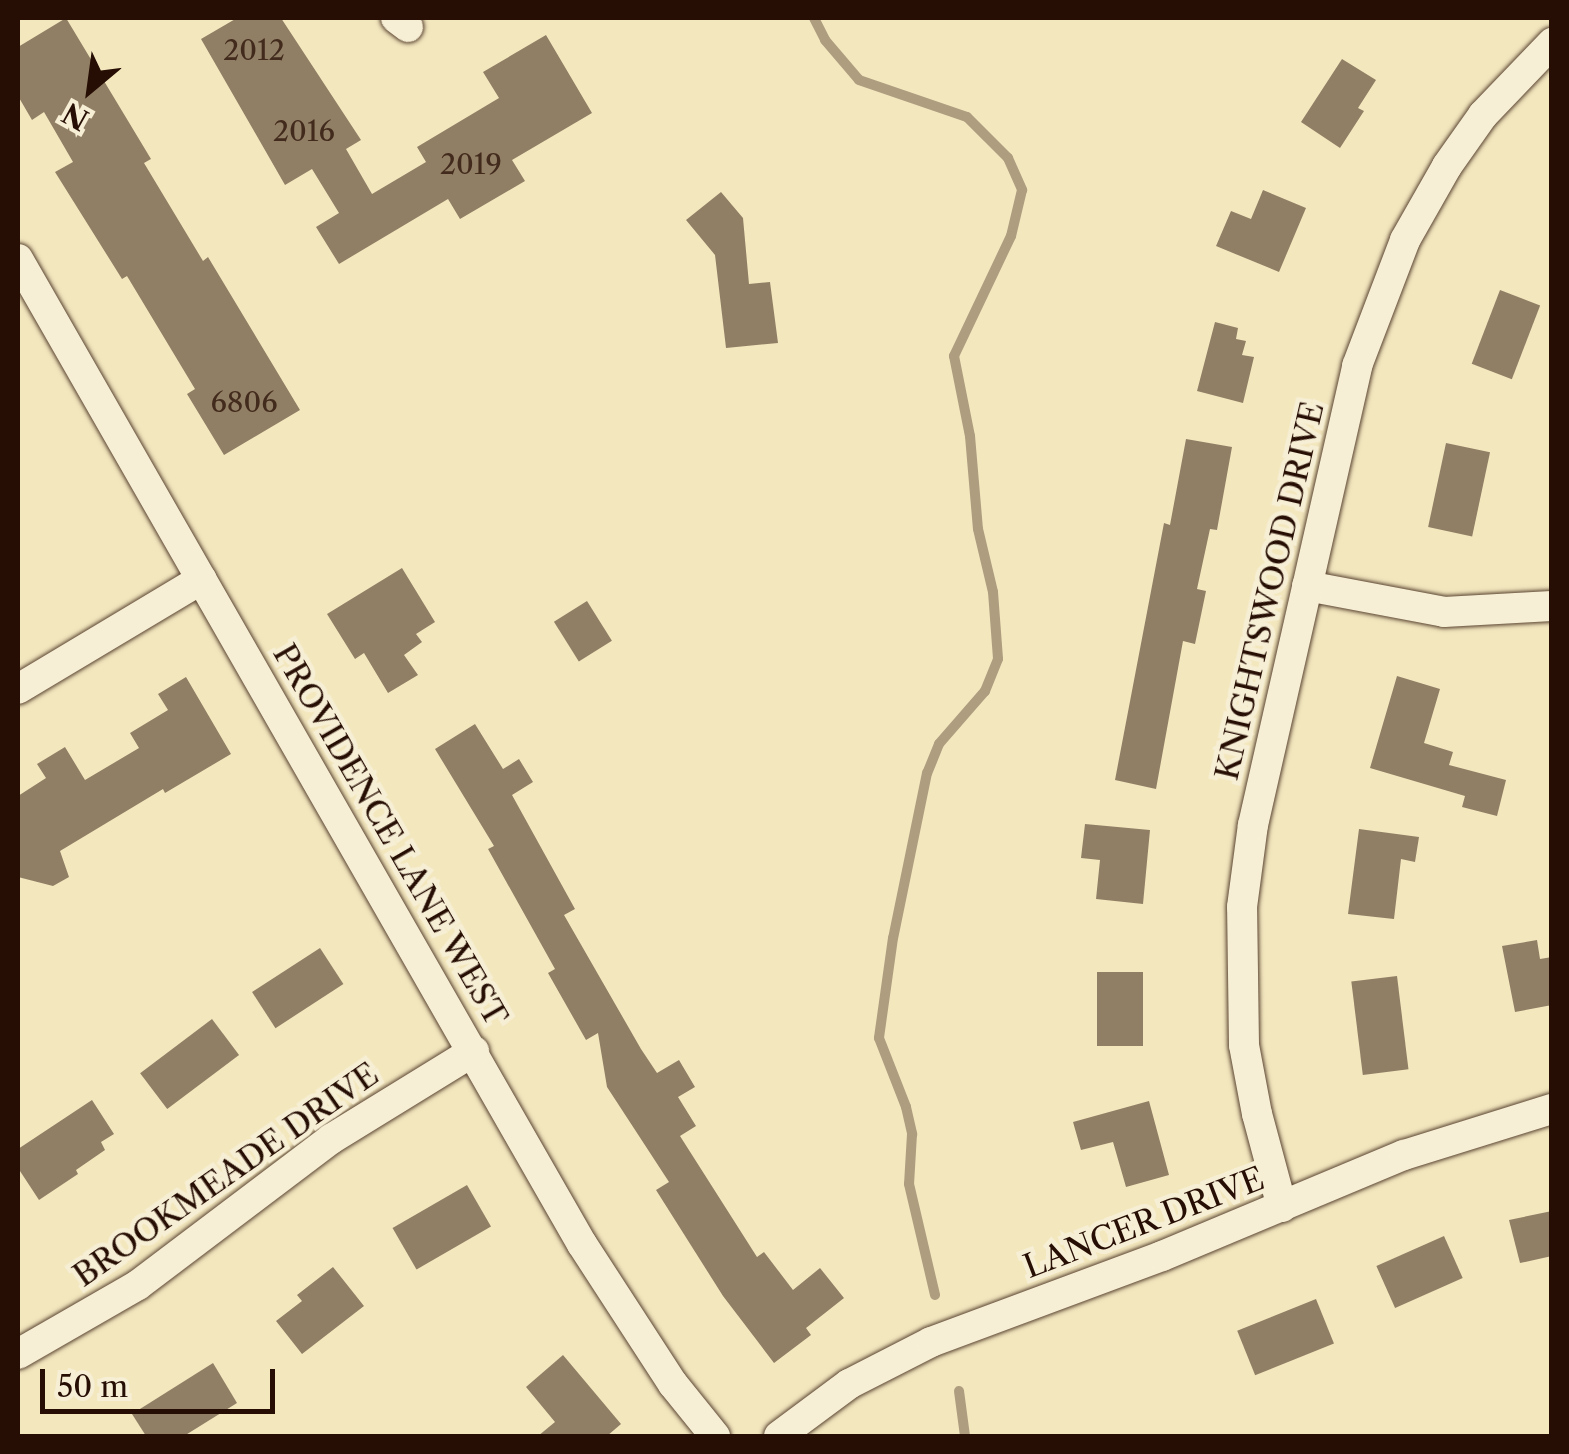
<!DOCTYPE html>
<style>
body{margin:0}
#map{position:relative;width:1569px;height:1454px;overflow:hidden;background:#f3e7be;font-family:"Libre Caslon Text",serif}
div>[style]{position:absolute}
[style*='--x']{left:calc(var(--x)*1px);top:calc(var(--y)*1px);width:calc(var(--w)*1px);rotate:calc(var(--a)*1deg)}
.stream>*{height:10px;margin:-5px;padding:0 5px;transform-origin:5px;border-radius:5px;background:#ae9d7f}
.building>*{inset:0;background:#917f65;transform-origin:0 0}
.roads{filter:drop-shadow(0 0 2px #5a4432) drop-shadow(0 0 2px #5a4432)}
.minor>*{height:30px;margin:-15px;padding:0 15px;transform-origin:15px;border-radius:15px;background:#f7efd5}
span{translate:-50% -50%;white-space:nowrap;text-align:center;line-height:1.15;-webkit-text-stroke:9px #f7efd5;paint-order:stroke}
.number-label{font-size:28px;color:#422a1c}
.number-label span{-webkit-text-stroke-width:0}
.street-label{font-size:32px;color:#270e04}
.frame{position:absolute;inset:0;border:20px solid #270e04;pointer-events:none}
.north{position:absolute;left:40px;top:40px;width:100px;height:100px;-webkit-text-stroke:8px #f7efd5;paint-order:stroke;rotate:209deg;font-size:28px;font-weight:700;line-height:40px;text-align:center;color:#270e04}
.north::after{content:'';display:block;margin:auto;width:35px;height:45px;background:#270e04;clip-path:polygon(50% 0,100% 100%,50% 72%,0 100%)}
.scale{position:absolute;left:40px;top:1369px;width:235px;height:45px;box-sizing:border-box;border:5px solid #270e04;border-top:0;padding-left:12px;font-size:30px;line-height:35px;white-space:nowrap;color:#270e04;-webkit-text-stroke:8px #f7efd5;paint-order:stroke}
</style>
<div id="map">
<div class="stream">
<div style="--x:814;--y:18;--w:25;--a:63"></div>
<div style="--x:825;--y:40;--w:52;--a:49.6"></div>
<div style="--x:859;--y:80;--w:114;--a:18.9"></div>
<div style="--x:967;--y:117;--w:58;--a:45"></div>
<div style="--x:1008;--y:158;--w:35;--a:66"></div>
<div style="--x:1022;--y:190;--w:47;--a:103.4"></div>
<div style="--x:1011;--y:236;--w:133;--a:115.4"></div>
<div style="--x:954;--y:356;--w:82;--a:78.7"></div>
<div style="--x:970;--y:436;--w:93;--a:85.1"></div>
<div style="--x:978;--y:529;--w:65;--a:76.6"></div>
<div style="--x:993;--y:592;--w:67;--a:85.7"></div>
<div style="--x:998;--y:659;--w:35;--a:112"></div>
<div style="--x:985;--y:691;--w:70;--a:131"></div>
<div style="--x:939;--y:744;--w:31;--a:112"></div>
<div style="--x:927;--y:773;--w:168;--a:101.6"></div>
<div style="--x:893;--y:938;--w:101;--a:98"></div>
<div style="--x:879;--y:1038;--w:74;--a:68.6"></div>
<div style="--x:906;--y:1107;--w:28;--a:77"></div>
<div style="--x:912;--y:1134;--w:50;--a:93.4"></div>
<div style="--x:909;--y:1184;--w:114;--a:76.8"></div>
<div style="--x:959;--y:1391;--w:45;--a:82.4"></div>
</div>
<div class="building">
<div style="clip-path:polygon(66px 18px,151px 159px,144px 163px,203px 261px,208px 257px,300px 410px,224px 455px,187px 394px,195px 389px,127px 276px,122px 279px,55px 172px,73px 162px,44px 112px,32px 120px,18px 96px,18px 47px)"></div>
<div style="clip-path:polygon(237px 18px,281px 18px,361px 140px,346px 149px,372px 194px,426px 162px,417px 147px,499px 98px,483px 72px,546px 35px,592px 113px,512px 160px,525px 181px,460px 219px,448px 199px,339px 264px,316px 227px,339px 213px,312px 169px,285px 185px,201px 39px)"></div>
<div style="clip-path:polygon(1342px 59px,1376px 80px,1358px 108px,1364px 111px,1340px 148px,1301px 122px)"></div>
<div style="clip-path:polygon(1263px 190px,1306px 208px,1279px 272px,1216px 246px,1231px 211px,1251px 219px)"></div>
<div style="clip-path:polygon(721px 192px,743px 218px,749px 284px,770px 282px,778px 343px,726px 348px,715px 255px,686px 220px)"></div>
<div style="left:1500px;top:290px;width:43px;height:79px;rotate:21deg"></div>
<div style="clip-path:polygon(1215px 322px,1238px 328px,1236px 339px,1246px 341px,1242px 355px,1254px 357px,1243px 403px,1197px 391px)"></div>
<div style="clip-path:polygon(1186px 439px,1232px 447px,1217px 530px,1210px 529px,1197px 589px,1206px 591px,1195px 644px,1183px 641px,1156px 789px,1115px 780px,1164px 523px,1170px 525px)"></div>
<div style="left:1446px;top:443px;width:45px;height:86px;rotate:12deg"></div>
<div style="clip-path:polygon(402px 568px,435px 622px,416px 634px,422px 642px,404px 655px,418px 675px,388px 693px,364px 653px,355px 659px,327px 614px)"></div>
<div style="left:587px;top:601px;width:47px;height:39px;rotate:58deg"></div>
<div style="clip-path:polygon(1397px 676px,1440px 689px,1424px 743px,1453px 752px,1449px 765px,1506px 780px,1497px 816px,1462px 807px,1465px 796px,1370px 768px)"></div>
<div style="clip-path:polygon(186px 677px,231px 754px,165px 793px,163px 789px,60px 851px,69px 877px,53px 886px,18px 877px,18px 796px,46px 778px,37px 764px,65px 747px,85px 780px,139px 748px,130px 733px,168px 710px,158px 694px)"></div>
<div style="clip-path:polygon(475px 724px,503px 769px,519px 759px,533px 782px,512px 795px,575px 909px,564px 915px,641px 1049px,657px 1073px,679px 1060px,695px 1087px,678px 1097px,696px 1126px,680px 1136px,757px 1257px,764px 1252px,793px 1290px,820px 1268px,844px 1298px,806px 1328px,811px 1335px,774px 1363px,723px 1296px,656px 1190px,669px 1182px,607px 1087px,598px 1033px,586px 1040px,548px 973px,555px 969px,488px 849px,494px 846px,435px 749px)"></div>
<div style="clip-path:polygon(1085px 824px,1150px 830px,1143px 904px,1096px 899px,1100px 860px,1081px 858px)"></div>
<div style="clip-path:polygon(1359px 829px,1419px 837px,1415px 862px,1401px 859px,1394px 919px,1348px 914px)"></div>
<div style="clip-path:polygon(1537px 940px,1540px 959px,1552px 957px,1552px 1005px,1515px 1012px,1502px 946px)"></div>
<div style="left:320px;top:948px;width:43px;height:81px;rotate:57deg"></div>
<div style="left:1097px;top:972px;width:46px;height:74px"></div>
<div style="left:1397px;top:976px;width:94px;height:46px;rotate:83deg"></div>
<div style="left:212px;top:1019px;width:45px;height:90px;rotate:53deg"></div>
<div style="clip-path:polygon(92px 1100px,114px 1134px,101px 1142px,105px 1150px,76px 1170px,78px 1174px,39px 1200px,18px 1168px,18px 1149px)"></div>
<div style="clip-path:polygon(1149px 1101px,1169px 1175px,1126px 1187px,1113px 1142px,1081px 1150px,1073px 1122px)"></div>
<div style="left:467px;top:1185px;width:48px;height:86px;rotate:60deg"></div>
<div style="clip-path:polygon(1552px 1211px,1552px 1256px,1520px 1263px,1509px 1220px)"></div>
<div style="left:1444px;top:1236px;width:46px;height:74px;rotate:66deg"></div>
<div style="clip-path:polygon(333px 1267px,364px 1306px,302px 1354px,276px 1321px,302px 1301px,297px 1295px)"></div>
<div style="left:1316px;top:1299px;width:48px;height:85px;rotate:68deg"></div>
<div style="clip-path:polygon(563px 1355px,621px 1424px,607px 1436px,538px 1436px,555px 1422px,526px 1387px)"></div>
<div style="clip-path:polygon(213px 1363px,237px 1403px,184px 1436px,146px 1436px,132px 1414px)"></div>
</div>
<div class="roads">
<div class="minor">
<div style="--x:396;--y:18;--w:15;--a:37"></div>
<div style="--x:18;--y:259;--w:1135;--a:60.21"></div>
<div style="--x:582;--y:1244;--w:167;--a:57"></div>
<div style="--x:673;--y:1384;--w:67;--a:51.1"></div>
<div style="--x:1307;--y:586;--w:139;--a:10.7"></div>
<div style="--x:1444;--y:612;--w:108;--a:-3.2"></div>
<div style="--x:18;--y:689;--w:214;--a:-30.9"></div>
<div style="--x:1282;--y:1207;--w:96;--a:-105"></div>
<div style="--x:1257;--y:1114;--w:70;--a:-100.7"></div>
<div style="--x:1244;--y:1045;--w:138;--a:-90.8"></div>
<div style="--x:1242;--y:907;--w:83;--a:-82.4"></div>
<div style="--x:1253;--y:825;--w:471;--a:-77.2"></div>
<div style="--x:1357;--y:366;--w:135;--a:-69.1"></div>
<div style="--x:1405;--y:240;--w:85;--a:-60.4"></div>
<div style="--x:1447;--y:166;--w:62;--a:-54.8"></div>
<div style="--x:1483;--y:115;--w:100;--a:-46.2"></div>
<div style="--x:18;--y:1354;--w:138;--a:-29.9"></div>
<div style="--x:138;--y:1285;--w:242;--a:-37.1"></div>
<div style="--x:331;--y:1139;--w:168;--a:-31.6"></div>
<div style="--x:779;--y:1436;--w:87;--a:-36.6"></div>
<div style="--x:849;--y:1384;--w:92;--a:-27.1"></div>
<div style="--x:931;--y:1342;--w:246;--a:-20.4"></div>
<div style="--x:1162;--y:1256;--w:262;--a:-22.7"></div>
<div style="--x:1404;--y:1155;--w:155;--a:-17.3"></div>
</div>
</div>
<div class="number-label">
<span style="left:254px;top:50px">2012</span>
<span style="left:304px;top:131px">2016</span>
<span style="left:471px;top:164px">2019</span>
<span style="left:244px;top:402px">6806</span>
</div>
<div class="street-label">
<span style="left:1270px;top:591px;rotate:-77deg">KNIGHTSWOOD DRIVE</span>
<span style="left:390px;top:835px;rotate:60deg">PROVIDENCE LANE WEST</span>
<span style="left:226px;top:1175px;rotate:-35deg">BROOKMEADE DRIVE</span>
<span style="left:1144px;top:1223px;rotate:-21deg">LANCER DRIVE</span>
</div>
<div class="frame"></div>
<div class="north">N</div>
<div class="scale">50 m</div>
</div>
